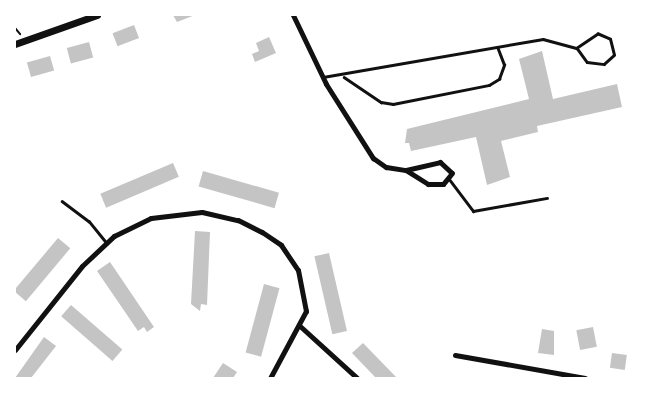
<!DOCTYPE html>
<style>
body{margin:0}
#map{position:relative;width:663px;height:393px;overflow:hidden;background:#fff;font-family:Manrope,sans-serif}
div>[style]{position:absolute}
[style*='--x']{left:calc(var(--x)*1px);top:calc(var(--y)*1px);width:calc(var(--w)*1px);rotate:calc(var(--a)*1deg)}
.building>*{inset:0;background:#c4c4c4;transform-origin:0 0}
.path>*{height:2px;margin:-1px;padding:0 1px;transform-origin:1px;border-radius:1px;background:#111}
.service>*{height:2.5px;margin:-1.25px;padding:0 1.25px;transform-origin:1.25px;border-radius:1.25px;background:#111}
.minor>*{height:5px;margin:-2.5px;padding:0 2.5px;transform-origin:2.5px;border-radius:2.5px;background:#111}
.tertiary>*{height:7px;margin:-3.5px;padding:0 3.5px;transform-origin:3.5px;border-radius:3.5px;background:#111}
span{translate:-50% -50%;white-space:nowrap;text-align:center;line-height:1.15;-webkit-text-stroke:4.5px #fff;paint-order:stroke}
.frame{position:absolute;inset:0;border:16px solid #fff;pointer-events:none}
</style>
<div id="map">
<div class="building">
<div style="clip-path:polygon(173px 15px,195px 15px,177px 22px)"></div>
<div style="left:134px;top:25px;width:14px;height:23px;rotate:69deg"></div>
<div style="clip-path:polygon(269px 37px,276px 53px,255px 62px,252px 54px,259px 51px,256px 43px)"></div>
<div style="left:89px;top:42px;width:16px;height:23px;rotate:75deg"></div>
<div style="clip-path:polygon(542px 51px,553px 99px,617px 84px,622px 107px,537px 126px,538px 132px,501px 141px,510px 177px,487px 185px,476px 137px,411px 151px,409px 143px,405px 143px,407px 129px,529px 99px,519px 59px)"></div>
<div style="left:50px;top:56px;width:15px;height:24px;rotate:74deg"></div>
<div style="left:173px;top:163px;width:15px;height:79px;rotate:67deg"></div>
<div style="left:203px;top:171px;width:79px;height:16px;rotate:16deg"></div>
<div style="clip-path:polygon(195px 231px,210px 232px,207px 305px,201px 304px,200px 311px,191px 304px)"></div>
<div style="left:58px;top:238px;width:16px;height:69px;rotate:40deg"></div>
<div style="left:329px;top:253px;width:80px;height:15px;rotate:77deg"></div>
<div style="clip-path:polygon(110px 262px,154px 327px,147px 332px,144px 327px,138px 331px,97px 271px)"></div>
<div style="left:264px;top:284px;width:16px;height:71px;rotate:15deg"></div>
<div style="left:71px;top:305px;width:68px;height:15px;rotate:41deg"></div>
<div style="left:593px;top:327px;width:20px;height:17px;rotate:79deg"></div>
<div style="clip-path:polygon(542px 329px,554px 331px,554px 355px,538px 353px)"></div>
<div style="clip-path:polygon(44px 337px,56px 346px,31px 378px,15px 378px)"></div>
<div style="clip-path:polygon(363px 343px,397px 378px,376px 378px,352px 353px)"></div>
<div style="left:612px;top:353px;width:15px;height:15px;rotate:8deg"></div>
<div style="clip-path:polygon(223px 363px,237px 372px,233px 378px,213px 378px)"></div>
</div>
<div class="path">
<div style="--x:15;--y:28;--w:8;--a:50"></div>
</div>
<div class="service">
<div style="--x:323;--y:77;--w:223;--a:-9.8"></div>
<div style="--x:543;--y:39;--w:35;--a:15"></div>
<div style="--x:577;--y:48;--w:17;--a:54"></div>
<div style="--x:587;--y:62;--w:17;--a:7"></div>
<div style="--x:604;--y:64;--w:13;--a:-42"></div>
<div style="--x:614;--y:55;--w:16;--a:-104"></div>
<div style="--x:610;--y:39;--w:13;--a:-157"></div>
<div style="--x:598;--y:34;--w:25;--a:146"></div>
<div style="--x:344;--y:77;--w:45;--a:34"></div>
<div style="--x:381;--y:102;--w:12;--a:9"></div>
<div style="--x:393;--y:104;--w:98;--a:-11.2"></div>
<div style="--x:489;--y:85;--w:12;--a:-31"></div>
<div style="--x:499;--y:79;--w:15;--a:-70"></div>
<div style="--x:504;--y:65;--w:17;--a:-111"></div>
<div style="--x:450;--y:180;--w:39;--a:53"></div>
<div style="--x:473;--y:211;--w:75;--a:-10"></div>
<div style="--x:62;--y:201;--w:34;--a:37"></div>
<div style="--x:89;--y:221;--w:27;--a:51"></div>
</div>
<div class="minor">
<div style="--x:293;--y:15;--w:76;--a:64.4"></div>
<div style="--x:326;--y:84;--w:88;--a:57.6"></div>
<div style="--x:373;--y:158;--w:16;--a:35"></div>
<div style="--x:386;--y:167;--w:20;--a:9"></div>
<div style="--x:440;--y:162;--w:16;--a:43"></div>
<div style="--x:452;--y:173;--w:14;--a:129"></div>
<div style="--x:443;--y:184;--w:15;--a:180"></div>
<div style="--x:428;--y:184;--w:26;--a:-148"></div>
<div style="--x:406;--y:170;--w:35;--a:-13"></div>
<div style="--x:301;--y:327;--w:76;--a:42.3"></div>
<div style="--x:15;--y:350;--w:107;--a:-51.4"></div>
<div style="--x:82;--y:266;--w:44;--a:-43.2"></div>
<div style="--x:114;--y:236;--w:41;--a:-25.9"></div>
<div style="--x:151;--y:218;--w:51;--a:-6.7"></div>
<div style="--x:202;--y:212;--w:37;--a:13"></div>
<div style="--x:238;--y:220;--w:27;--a:27"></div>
<div style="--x:262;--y:232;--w:23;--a:34"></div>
<div style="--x:281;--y:245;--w:30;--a:56"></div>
<div style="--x:298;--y:270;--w:42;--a:79"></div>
<div style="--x:306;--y:311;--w:76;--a:118.2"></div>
<div style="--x:455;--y:355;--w:132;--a:10"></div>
</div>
<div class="tertiary">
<div style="--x:15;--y:44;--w:87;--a:-19.5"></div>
</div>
<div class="frame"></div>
</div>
